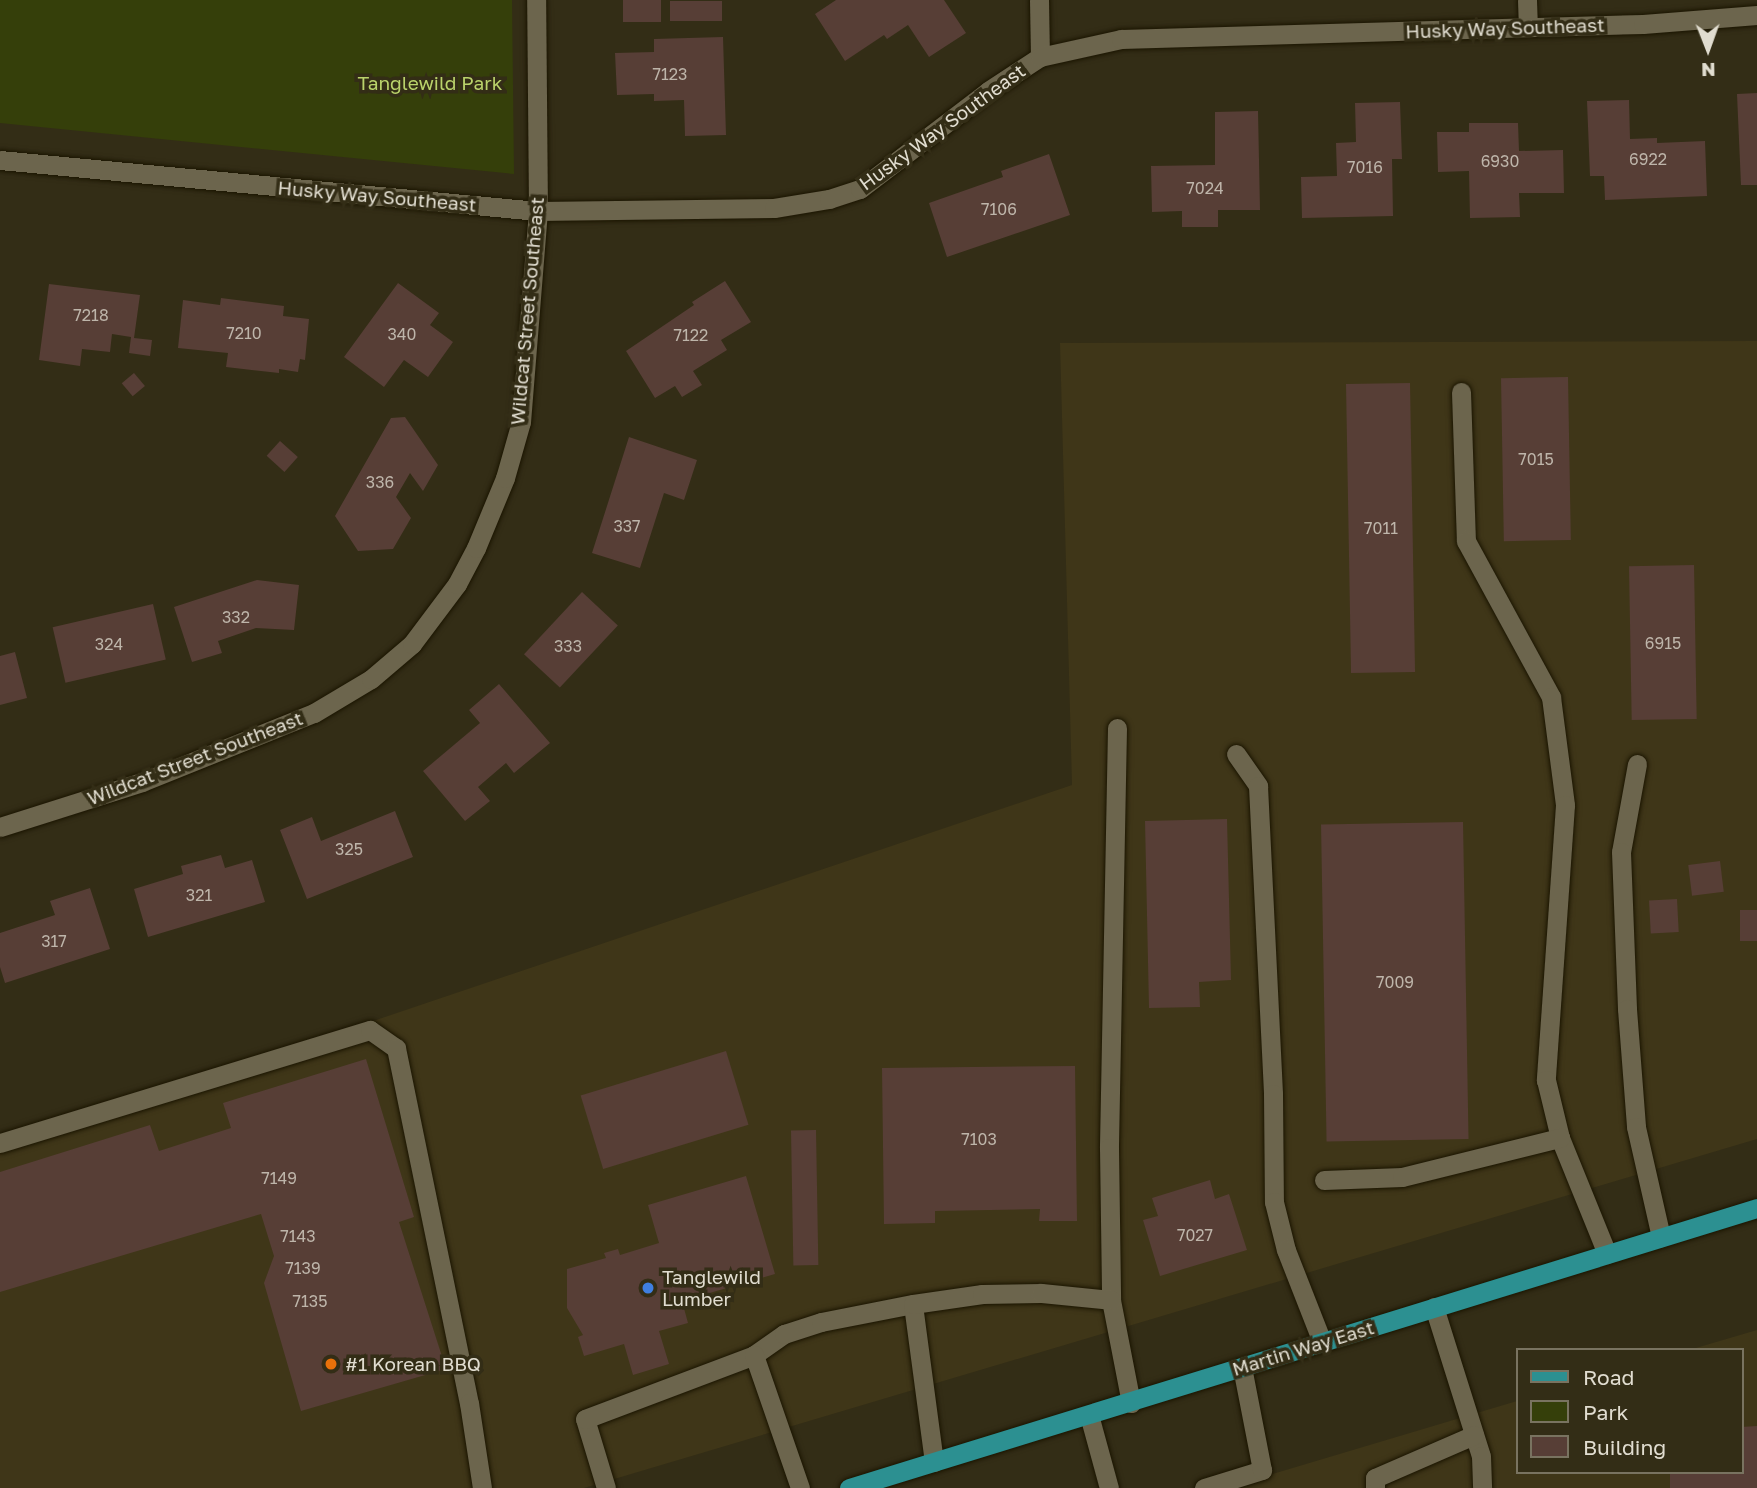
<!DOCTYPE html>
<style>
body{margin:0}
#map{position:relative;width:1757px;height:1488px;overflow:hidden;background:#332d16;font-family:"Golos Text",sans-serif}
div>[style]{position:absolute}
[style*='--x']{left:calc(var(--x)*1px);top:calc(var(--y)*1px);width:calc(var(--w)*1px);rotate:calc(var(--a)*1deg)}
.built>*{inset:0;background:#3f3618}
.green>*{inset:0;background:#353f0a}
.building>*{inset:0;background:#573e36;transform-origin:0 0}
.roads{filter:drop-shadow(0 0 2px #1b1501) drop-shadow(0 0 2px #1b1501)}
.service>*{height:19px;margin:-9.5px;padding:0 9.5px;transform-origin:9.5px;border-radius:9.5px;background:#6c654d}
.minor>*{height:19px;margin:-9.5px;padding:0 9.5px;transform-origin:9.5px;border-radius:9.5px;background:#6c654d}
.primary>*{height:19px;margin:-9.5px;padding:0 9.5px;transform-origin:9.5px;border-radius:9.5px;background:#2c9091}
.dots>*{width:19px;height:19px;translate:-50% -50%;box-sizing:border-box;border:4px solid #332d16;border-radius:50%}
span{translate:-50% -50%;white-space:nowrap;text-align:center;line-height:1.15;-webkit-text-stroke:7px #332d16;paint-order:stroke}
.number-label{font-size:16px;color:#beb5aa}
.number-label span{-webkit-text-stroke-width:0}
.street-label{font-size:19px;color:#e1ddd0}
.park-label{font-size:19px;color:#bad26b}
.poi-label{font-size:19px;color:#e1ddd0}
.left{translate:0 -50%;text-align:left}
.legend{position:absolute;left:1516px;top:1348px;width:228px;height:126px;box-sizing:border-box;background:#332d16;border:2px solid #797360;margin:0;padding:9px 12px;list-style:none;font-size:21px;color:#e1ddd0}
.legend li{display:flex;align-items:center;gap:14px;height:35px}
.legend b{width:35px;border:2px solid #797360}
.north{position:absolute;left:1673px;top:14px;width:70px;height:70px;-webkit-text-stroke:5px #332d16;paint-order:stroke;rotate:179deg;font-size:19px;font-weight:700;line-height:28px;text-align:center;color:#e1ddd0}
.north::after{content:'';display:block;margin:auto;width:24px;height:32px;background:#e1ddd0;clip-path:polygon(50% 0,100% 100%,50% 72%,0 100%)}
</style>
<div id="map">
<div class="built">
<div style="clip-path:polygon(1757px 341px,1757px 1139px,584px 1488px,0 1488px,0 1147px,1072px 785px,1060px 343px)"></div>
<div style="clip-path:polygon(1757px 1330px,1757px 1488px,1226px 1488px,1517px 1401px,1517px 1472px,1741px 1472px,1741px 1350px,1689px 1350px)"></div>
</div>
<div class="green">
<div style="clip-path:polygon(0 0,512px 0,514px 174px,0 123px)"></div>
</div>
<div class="building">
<div style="left:623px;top:0;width:38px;height:22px"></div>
<div style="clip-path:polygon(836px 0,944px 0,966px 33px,929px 57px,908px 25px,887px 39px,884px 35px,845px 61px,815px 14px)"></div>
<div style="left:722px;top:1px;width:20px;height:52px;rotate:90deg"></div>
<div style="clip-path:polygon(723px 37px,726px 135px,685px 136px,684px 100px,654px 101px,654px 94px,617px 95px,615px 53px,654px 52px,654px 39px)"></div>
<div style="clip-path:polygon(1757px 93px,1757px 185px,1741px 185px,1737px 94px)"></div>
<div style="clip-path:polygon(1629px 100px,1630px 139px,1657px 138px,1657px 143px,1705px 141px,1707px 196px,1605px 200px,1604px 176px,1590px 176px,1587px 101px)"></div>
<div style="clip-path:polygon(1400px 102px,1402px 159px,1392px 159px,1393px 216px,1302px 218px,1301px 177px,1337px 176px,1336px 143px,1356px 142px,1355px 103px)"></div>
<div style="clip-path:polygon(1258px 111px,1260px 210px,1218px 210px,1218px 227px,1182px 227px,1182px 211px,1152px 212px,1151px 166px,1215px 165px,1215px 112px)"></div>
<div style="clip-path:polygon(1469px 123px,1518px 123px,1519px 151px,1563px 150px,1564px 193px,1519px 193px,1520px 217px,1470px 218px,1469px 171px,1438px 172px,1437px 132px,1469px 132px)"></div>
<div style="clip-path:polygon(1049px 154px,1070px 215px,947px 257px,929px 203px,1003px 177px,1001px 171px)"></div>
<div style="clip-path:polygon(725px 281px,751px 322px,721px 340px,727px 350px,693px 371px,702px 385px,682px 397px,675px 386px,655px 398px,626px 351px,694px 305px,692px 302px)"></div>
<div style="clip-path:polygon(398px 283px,439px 313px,430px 325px,453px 342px,428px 377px,404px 360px,384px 387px,344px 357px)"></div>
<div style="clip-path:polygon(49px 284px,140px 295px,134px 338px,152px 340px,150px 356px,129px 353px,131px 337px,112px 334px,110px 352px,82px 349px,80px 366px,39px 360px)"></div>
<div style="clip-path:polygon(221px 298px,284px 306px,283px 316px,309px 319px,305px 360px,300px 359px,298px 372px,279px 369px,279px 373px,226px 367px,228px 353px,178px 348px,183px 300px,220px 305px)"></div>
<div style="left:134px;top:373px;width:17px;height:16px;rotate:50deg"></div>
<div style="left:1568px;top:377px;width:163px;height:67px;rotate:89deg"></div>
<div style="left:1410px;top:383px;width:289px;height:64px;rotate:89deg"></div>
<div style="clip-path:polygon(405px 417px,438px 465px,423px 491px,410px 473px,396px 497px,411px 518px,393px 549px,358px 551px,335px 516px,391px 418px)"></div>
<div style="clip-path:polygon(629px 437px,697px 460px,684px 500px,664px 493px,640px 568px,592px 553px)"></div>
<div style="left:280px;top:441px;width:24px;height:20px;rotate:42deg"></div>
<div style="left:1694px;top:565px;width:154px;height:65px;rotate:89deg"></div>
<div style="clip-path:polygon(257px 580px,299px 585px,294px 630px,256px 628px,218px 641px,222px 653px,192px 662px,174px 607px)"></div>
<div style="left:582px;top:592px;width:49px;height:85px;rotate:43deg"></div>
<div style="left:153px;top:604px;width:57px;height:103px;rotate:77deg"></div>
<div style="clip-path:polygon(15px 652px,27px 698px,0 705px,0 656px)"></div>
<div style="clip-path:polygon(499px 684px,550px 743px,514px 773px,506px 763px,478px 787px,490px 801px,465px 821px,423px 771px,480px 723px,469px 710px)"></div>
<div style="clip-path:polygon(395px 811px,413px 857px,307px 899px,280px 830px,312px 817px,321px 841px)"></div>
<div style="clip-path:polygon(1227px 819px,1231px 980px,1199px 982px,1200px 1007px,1149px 1008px,1145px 821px)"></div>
<div style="left:1463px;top:822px;width:317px;height:142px;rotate:89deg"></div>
<div style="clip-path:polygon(221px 855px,225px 868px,252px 860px,265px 902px,148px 937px,134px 889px,183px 874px,181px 866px)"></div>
<div style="left:1720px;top:861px;width:31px;height:32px;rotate:83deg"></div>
<div style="clip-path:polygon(90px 888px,110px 949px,5px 983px,0 967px,0 933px,55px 915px,50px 901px)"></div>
<div style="left:1677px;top:899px;width:33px;height:28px;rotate:87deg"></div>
<div style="left:1740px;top:910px;width:17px;height:31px"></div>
<div style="left:726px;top:1051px;width:77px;height:152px;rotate:73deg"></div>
<div style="clip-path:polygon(366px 1059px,414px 1217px,399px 1222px,446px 1369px,301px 1411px,264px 1283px,274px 1256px,261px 1214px,0 1292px,0 1172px,150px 1125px,159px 1151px,231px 1128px,223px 1103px)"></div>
<div style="clip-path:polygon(1075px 1066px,1077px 1221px,1039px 1221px,1040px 1209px,935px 1211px,935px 1223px,884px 1224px,882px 1068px)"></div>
<div style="left:816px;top:1130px;width:135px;height:25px;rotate:89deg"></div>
<div style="clip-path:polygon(746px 1176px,775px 1274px,682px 1301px,688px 1323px,659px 1331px,669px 1364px,633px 1375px,624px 1344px,584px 1356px,578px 1337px,583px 1335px,567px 1308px,567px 1269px,606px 1258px,604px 1253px,618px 1249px,620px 1255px,659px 1243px,648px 1205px)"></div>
<div style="clip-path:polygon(1210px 1180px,1215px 1199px,1229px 1194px,1247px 1250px,1160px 1276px,1143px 1220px,1158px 1216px,1152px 1198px)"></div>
<div style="clip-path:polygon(1757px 1426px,1757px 1488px,1670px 1488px,1670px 1472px,1741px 1472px,1741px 1427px)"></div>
</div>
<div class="roads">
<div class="service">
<div style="--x:1461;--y:392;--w:149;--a:88.1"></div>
<div style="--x:1466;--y:541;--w:178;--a:61.4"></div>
<div style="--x:1551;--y:697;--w:109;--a:82.6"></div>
<div style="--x:1565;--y:805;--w:276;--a:94"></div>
<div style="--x:1546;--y:1080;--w:60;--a:76.4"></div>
<div style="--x:1560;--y:1138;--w:125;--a:67.9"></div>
<div style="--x:1117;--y:728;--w:420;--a:91.1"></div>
<div style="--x:1109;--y:1148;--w:152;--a:89.2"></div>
<div style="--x:1111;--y:1300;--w:105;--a:79"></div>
<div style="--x:1236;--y:754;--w:39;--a:55"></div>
<div style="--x:1258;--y:786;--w:308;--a:87.2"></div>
<div style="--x:1273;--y:1094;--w:108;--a:89.5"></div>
<div style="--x:1274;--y:1202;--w:49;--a:76"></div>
<div style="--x:1286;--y:1250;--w:99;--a:68.6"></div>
<div style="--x:1637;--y:764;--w:89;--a:100.3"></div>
<div style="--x:1621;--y:852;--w:157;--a:87.8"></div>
<div style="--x:1627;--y:1009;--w:118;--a:85.6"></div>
<div style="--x:1636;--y:1127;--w:113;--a:77.2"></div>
<div style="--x:0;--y:1143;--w:387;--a:-17"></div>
<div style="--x:370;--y:1030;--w:32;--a:35"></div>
<div style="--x:396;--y:1048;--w:362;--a:78.4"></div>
<div style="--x:469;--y:1403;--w:86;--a:81.3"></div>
<div style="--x:1324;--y:1180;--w:78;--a:-2.2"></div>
<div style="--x:1402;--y:1177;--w:163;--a:-13.9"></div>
<div style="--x:1434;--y:1307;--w:156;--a:72.5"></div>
<div style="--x:1481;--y:1456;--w:32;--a:88"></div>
<div style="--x:754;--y:1355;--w:37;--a:-35"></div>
<div style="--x:784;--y:1334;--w:39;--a:-18"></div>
<div style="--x:821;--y:1322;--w:94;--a:-11.1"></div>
<div style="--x:1089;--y:1415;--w:76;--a:74.7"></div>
<div style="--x:934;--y:1462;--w:159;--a:-97.6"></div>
<div style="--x:913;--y:1304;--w:70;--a:-8.2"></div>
<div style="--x:982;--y:1294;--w:59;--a:-1"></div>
<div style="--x:1041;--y:1293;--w:70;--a:5.7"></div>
<div style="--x:606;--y:1488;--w:72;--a:-106.9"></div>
<div style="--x:585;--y:1419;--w:181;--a:-20.7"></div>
<div style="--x:754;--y:1355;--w:141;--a:70.9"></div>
<div style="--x:1204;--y:1488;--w:61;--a:-17.2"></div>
<div style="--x:1262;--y:1470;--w:105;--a:-101"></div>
<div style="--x:1375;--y:1488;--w:10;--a:-90"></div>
<div style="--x:1375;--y:1478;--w:108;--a:-23.5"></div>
</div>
<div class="minor">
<div style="--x:1039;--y:0;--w:57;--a:89"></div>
<div style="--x:1527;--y:0;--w:27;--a:88"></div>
<div style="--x:0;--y:160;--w:540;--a:5.42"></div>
<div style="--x:538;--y:211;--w:236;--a:-0.7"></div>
<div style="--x:774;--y:208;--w:56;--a:-9.3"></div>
<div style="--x:829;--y:199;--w:33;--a:-18"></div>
<div style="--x:860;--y:189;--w:161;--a:-37.4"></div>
<div style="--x:988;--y:91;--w:62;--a:-33.2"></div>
<div style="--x:1040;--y:57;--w:83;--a:-12.5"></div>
<div style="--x:1121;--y:39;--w:522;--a:-1.65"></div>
<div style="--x:1643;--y:24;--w:114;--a:-4.5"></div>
<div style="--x:0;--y:827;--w:149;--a:-17.6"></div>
<div style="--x:142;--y:782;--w:185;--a:-21.9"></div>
<div style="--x:314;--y:713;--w:66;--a:-30.8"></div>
<div style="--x:371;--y:679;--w:54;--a:-40.5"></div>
<div style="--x:412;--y:644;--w:75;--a:-53.1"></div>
<div style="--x:457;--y:584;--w:41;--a:-62.2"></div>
<div style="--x:476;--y:548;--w:76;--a:-67.5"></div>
<div style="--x:505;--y:478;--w:58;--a:-74.1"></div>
<div style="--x:521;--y:422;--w:212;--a:-85.4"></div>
<div style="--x:538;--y:211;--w:211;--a:-90.5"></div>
</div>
<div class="primary">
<div style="--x:849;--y:1488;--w:950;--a:-17.14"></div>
</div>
</div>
<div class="dots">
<div style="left:648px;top:1288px;background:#3f7fe0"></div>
<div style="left:331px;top:1364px;background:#e8710a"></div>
</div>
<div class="number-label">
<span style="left:670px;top:74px">7123</span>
<span style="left:1648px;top:159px">6922</span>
<span style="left:1500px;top:161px">6930</span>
<span style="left:1365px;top:167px">7016</span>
<span style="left:1205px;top:188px">7024</span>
<span style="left:999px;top:209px">7106</span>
<span style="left:91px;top:315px">7218</span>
<span style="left:244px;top:333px">7210</span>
<span style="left:402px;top:334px">340</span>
<span style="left:691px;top:335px">7122</span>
<span style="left:1536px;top:459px">7015</span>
<span style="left:380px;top:482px">336</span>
<span style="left:627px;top:526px">337</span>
<span style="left:1381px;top:528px">7011</span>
<span style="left:236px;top:617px">332</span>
<span style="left:1663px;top:643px">6915</span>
<span style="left:109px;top:644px">324</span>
<span style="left:568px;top:646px">333</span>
<span style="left:349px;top:849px">325</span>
<span style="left:199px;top:895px">321</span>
<span style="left:54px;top:941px">317</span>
<span style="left:1395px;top:982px">7009</span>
<span style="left:979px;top:1139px">7103</span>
<span style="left:279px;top:1178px">7149</span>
<span style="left:1195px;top:1235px">7027</span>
<span style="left:298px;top:1236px">7143</span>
<span style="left:303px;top:1268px">7139</span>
<span style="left:310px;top:1301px">7135</span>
</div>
<div class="street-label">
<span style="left:1505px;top:28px;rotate:-2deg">Husky Way Southeast</span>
<span style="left:942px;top:127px;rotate:-36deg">Husky Way Southeast</span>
<span style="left:377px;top:196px;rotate:5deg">Husky Way Southeast</span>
<span style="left:527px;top:311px;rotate:-85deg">Wildcat Street Southeast</span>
<span style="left:195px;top:758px;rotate:-21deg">Wildcat Street Southeast</span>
<span style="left:1303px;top:1348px;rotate:-17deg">Martin Way East</span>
</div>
<div class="park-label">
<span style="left:430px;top:83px">Tanglewild Park</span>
</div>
<div class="poi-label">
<span class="left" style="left:662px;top:1288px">Tanglewild<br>Lumber</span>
<span class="left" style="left:345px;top:1364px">#1 Korean BBQ</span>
</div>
<ul class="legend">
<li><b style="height:9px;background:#2c9091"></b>Road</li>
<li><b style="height:19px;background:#353f0a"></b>Park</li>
<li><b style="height:19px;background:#573e36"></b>Building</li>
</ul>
<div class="north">N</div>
</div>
